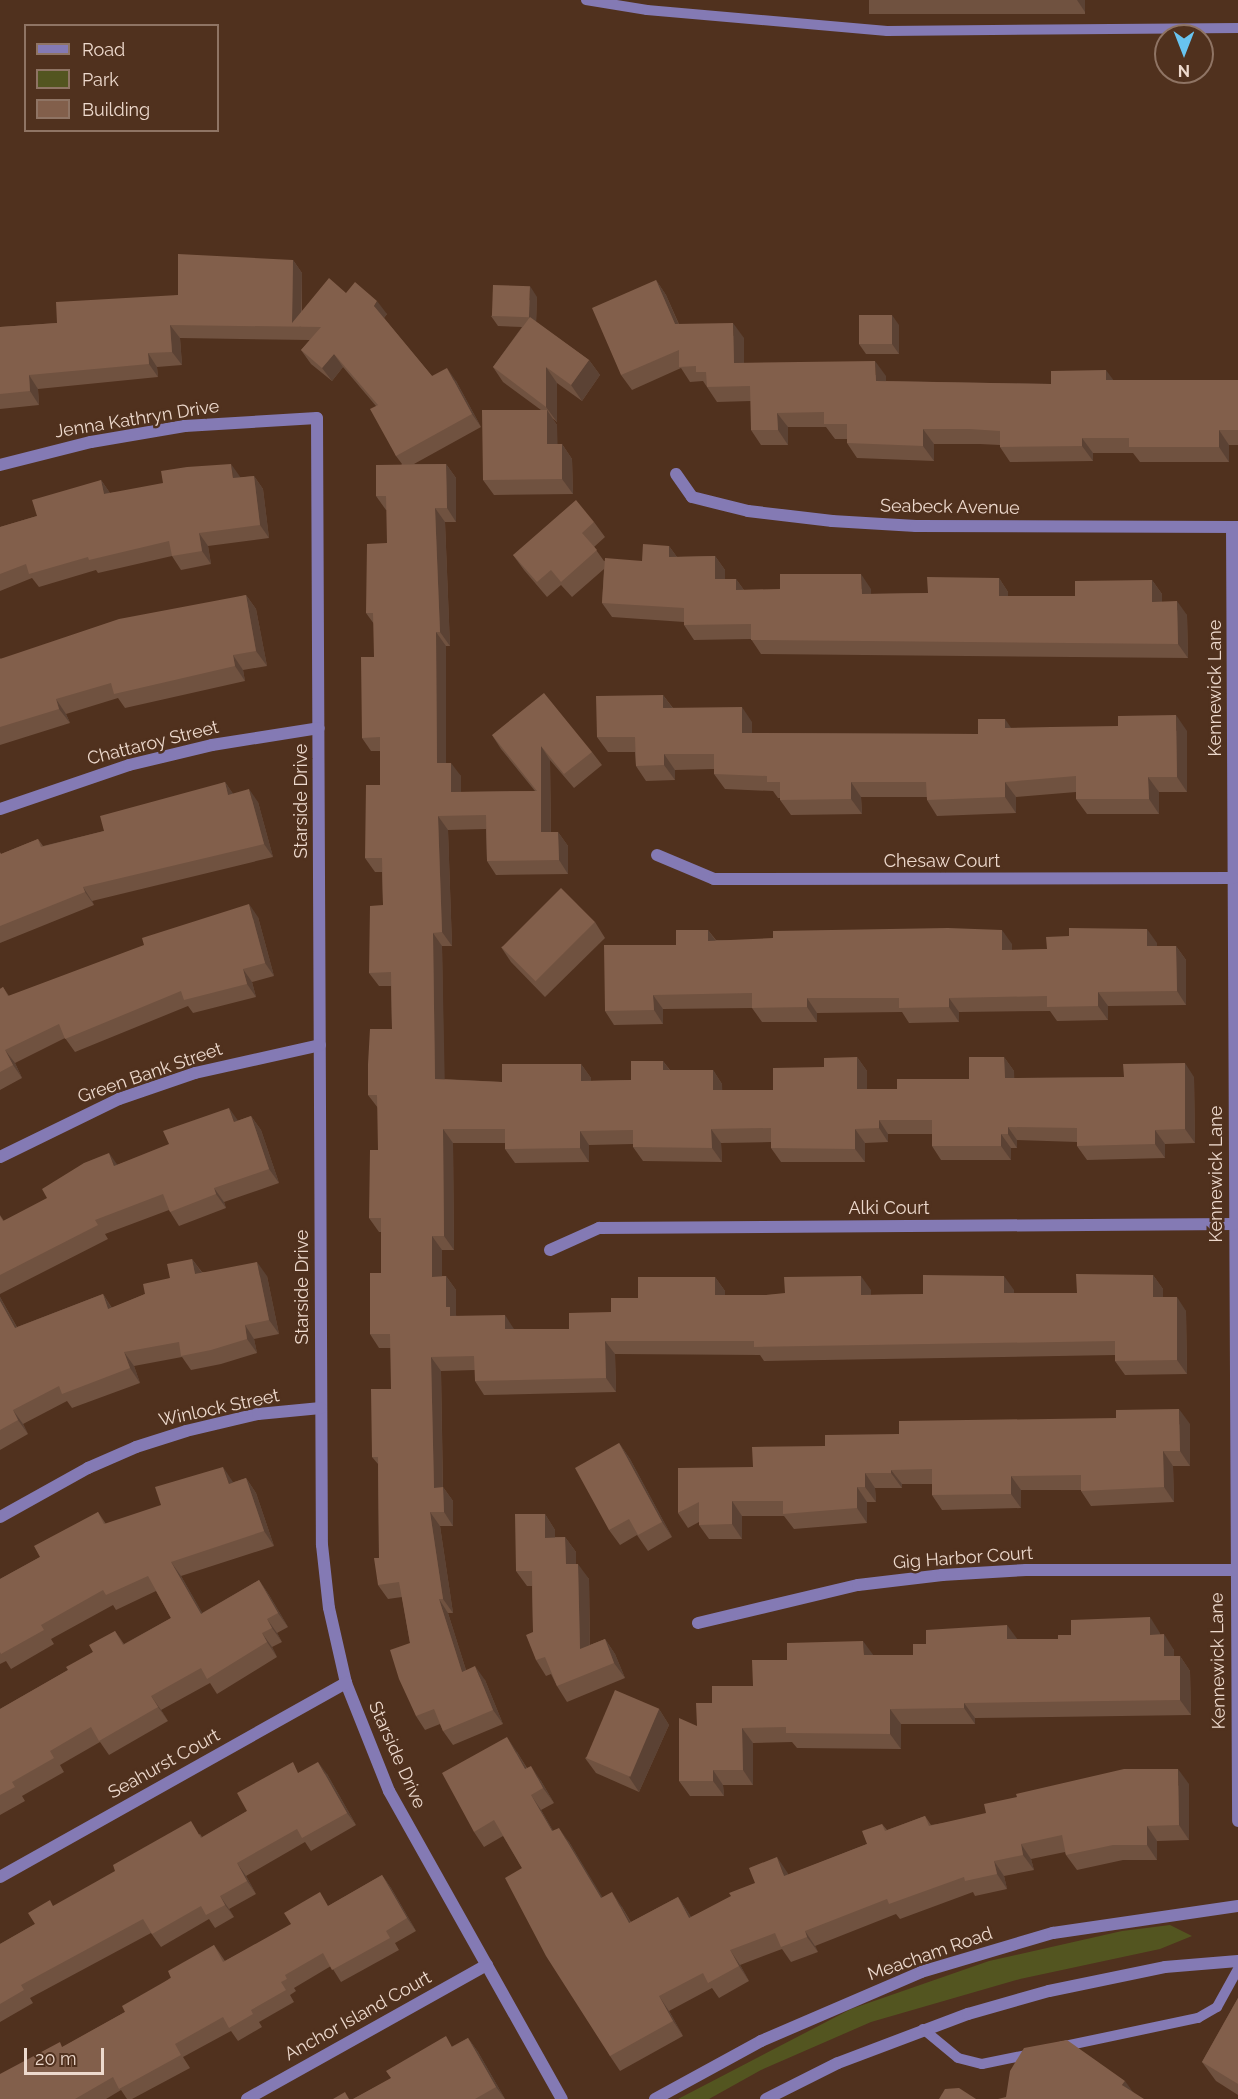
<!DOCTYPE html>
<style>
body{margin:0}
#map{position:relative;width:1238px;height:2099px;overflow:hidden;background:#50311e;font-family:Raleway,sans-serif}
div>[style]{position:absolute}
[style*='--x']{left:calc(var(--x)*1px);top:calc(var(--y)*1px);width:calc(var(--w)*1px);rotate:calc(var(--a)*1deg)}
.green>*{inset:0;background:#535520}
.service>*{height:10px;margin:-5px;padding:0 5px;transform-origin:5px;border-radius:5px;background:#847ab4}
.minor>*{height:12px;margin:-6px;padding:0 6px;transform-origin:6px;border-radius:6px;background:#847ab4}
.tertiary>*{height:12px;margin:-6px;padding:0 6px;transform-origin:6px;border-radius:6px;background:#847ab4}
.wall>*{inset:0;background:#705240;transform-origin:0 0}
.shaded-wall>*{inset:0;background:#5b4234}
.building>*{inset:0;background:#825f4b;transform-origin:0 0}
span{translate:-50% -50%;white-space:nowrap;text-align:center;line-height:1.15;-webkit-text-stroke:5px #50311e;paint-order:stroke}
.street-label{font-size:18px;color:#edd9cd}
.legend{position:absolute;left:24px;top:24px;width:195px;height:108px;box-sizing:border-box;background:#50311e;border:2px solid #8f7464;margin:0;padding:8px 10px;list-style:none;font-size:18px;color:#edd9cd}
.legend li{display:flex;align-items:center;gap:12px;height:30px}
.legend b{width:30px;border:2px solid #8f7464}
.north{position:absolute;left:1154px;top:24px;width:60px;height:60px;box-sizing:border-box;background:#50311e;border:2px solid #8f7464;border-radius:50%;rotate:180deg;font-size:16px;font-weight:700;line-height:24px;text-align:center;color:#edd9cd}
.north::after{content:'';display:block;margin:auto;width:21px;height:27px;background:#68c4f0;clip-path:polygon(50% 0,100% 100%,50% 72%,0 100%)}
.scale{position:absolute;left:24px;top:2048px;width:80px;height:27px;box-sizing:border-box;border:3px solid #edd9cd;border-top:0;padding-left:8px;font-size:18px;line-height:21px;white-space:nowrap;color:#edd9cd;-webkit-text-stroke:4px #50311e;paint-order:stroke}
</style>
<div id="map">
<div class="green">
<div style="clip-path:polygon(1170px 1925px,1192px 1936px,1160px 1949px,1020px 1979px,871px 2022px,761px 2070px,709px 2099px,678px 2099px,851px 2009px,989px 1961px,1122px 1931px)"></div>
</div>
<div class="service">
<div style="--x:586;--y:0;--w:62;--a:9.3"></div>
<div style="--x:647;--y:10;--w:241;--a:5"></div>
<div style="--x:887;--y:31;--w:351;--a:-0.5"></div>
<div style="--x:923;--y:2029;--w:45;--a:39.6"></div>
<div style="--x:958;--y:2058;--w:25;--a:14"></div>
<div style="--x:982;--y:2064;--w:50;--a:-11.5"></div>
<div style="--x:1060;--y:2047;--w:141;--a:-11.9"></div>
<div style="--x:1198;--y:2018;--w:22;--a:-30"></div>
<div style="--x:1217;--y:2007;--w:43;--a:-61.1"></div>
</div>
<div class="minor">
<div style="--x:0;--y:465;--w:94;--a:-14.2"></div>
<div style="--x:91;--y:442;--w:95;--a:-9.7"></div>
<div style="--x:185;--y:426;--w:132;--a:-3.5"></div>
<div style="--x:317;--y:418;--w:1127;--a:89.75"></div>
<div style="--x:322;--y:1545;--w:63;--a:83.7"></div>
<div style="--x:329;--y:1608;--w:77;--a:77.2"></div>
<div style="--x:346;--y:1683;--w:116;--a:68.3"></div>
<div style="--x:389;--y:1791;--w:353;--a:60.7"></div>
<div style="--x:676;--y:474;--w:28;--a:55"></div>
<div style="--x:692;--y:497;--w:58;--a:14"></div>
<div style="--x:748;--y:511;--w:85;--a:6.8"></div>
<div style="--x:832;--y:521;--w:84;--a:3.4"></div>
<div style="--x:916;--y:526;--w:322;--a:0.2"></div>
<div style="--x:1232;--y:527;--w:1294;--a:89.73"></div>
<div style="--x:0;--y:809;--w:136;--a:-18.8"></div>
<div style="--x:129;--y:765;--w:85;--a:-13.5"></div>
<div style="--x:212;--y:745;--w:108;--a:-9"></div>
<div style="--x:657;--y:855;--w:62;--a:22.8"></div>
<div style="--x:714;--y:879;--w:519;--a:-0.11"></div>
<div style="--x:0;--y:1157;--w:132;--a:-26"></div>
<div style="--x:119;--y:1099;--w:80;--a:-18.9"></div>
<div style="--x:195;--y:1073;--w:128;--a:-12.6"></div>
<div style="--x:550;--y:1250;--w:54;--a:-24.2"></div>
<div style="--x:599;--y:1228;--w:635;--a:-0.36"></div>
<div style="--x:0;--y:1517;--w:101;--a:-29.1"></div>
<div style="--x:88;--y:1468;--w:52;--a:-23.6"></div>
<div style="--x:136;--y:1447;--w:52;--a:-17.7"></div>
<div style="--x:186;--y:1431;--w:74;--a:-13.3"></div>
<div style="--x:258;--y:1414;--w:63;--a:-5.4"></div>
<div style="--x:698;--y:1623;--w:164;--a:-13.4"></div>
<div style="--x:858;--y:1585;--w:85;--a:-6.8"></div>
<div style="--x:942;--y:1575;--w:84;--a:-3.4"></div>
<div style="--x:1026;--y:1570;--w:209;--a:0"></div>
<div style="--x:0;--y:1877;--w:397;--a:-29.3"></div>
<div style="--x:247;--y:2099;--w:275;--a:-29.2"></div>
</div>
<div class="tertiary">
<div style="--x:655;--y:2099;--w:121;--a:-28.7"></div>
<div style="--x:761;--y:2041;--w:174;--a:-23.3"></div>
<div style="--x:921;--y:1972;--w:138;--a:-16.5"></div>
<div style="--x:1053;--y:1933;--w:187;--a:-8.3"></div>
<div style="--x:766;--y:2099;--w:80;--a:-26.6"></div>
<div style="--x:838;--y:2063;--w:139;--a:-20.7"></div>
<div style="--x:968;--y:2014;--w:84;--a:-15.9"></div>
<div style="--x:1049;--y:1991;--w:118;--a:-11.7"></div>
<div style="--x:1165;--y:1967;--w:73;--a:-4.7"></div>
</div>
<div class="wall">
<div style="left:869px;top:0;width:216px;height:14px"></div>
<div style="clip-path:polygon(293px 260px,302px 273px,302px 312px,346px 293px,387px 314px,384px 318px,432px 376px,456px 381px,481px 427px,414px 464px,446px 464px,456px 478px,456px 522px,445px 522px,450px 646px,446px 646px,446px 763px,461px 776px,461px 792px,535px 791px,501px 749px,492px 735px,592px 752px,602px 765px,574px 788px,550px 760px,551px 832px,558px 832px,568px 846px,568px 874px,496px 875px,487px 861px,486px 829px,448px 830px,452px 946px,442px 946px,444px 1079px,502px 1082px,581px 1064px,591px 1078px,591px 1081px,631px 1080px,663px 1061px,670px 1070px,713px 1070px,722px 1084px,722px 1090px,773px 1090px,824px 1067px,857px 1057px,867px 1071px,867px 1089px,897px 1089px,969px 1079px,1004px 1057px,1014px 1071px,1014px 1078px,1194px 1077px,1195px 1143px,1165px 1144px,1165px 1158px,1087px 1160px,1077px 1146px,1077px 1142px,1017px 1140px,1017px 1148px,1011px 1148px,1011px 1160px,941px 1160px,932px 1146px,932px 1134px,888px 1134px,888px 1142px,865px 1143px,865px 1162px,781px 1162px,771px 1148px,771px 1142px,721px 1143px,722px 1162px,643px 1161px,633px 1147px,633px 1144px,589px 1145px,589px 1162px,515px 1163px,505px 1149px,505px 1143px,453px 1143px,454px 1250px,442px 1250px,442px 1276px,446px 1276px,456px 1290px,456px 1316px,514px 1329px,569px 1329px,611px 1312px,638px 1298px,715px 1277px,725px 1291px,725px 1295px,766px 1295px,871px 1290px,871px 1295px,923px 1294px,1014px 1290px,1014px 1293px,1077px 1293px,1153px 1275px,1163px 1289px,1163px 1297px,1186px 1311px,1187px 1374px,1125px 1375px,1115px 1361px,1115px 1355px,764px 1361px,760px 1355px,615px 1354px,616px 1392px,484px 1395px,475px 1381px,475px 1370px,441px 1371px,443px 1487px,453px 1501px,453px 1526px,440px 1526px,453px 1613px,448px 1613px,466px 1670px,485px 1680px,503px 1724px,453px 1745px,443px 1731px,440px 1724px,425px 1730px,416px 1716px,410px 1643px,402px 1597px,388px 1599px,378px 1585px,379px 1558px,378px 1464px,372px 1457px,391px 1389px,391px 1348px,379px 1348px,370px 1334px,381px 1273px,381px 1232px,379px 1232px,369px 1218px,378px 1150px,378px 1108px,368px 1095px,392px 1029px,391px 986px,379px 986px,369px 973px,383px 905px,382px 872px,375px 872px,365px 858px,380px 785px,380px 751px,371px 751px,362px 738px,374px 657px,374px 624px,366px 613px,387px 543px,387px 510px,386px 510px,376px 496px,402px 464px,396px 456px,376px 406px,343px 367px,332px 381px,311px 364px,301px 350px,310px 340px,180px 338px,182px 365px,157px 367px,158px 377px,38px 389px,39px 405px,0 409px,0 327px,57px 323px,178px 295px)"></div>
<div style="clip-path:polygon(656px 280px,666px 295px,679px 324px,744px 338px,744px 363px,886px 376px,886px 381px,1051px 384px,1113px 380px,1238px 380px,1238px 445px,1229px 445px,1229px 462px,1140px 462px,1133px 453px,1093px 453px,1093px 461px,1010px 462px,1000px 447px,1000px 445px,980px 444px,934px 444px,934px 461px,857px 458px,847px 443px,847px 439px,835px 439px,826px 427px,788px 427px,788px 445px,761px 445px,751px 430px,751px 401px,717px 402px,703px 381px,690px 382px,681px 368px,632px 390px,621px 375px)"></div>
<div style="clip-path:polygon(537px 297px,536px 322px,589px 360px,600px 375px,582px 401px,557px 383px,557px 422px,552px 418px,557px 425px,557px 444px,562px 444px,572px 459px,573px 494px,494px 495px,483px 480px,541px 410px,503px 382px,493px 367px,522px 327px,498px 326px,491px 316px)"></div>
<div style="clip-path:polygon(899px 325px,899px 354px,866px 354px,859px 344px)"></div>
<div style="clip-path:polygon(254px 476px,263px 489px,269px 538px,208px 546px,211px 564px,181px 570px,172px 556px,98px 573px,96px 570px,39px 587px,32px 578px,0 591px,0 527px,37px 516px,101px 480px,110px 493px)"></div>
<div style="clip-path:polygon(594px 522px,605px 537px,594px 547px,604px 561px,642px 561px,669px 546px,677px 557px,715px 556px,725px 570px,725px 579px,736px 579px,744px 590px,871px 589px,871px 594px,928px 593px,999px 578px,1008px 592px,1008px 596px,1075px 596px,1152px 580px,1162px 594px,1162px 602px,1187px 615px,1188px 658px,761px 654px,751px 639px,694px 640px,684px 625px,684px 622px,612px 617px,602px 603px,604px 569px,572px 597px,561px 585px,547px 597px,524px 570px,513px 555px)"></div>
<div style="clip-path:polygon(246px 595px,256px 609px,267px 666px,243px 670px,245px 681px,125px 708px,118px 698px,66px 714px,70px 723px,0 745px,0 658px,1px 659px)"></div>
<div style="clip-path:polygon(663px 695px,673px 708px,752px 722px,752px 733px,978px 734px,1011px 728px,1187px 731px,1187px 792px,1159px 792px,1159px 814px,1087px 814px,1076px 799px,1076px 792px,1016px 797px,1016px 813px,937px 816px,927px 800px,927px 797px,861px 797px,862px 814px,791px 815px,780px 800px,780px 798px,778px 798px,773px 791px,725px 789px,714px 774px,714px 769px,675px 770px,675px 780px,646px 781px,636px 766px,635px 752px,608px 752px,597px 737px)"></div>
<div style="clip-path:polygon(225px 782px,233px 794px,258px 802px,273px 857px,92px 901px,94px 905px,0 943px,0 852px,1px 854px,38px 839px,43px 846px,104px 831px)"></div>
<div style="clip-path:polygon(258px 917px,274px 976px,252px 982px,256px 997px,193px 1013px,188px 1006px,75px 1052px,65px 1038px,15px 1063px,22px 1078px,0 1090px,0 989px,3px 987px,9px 996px)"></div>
<div style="clip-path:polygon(595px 922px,605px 938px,545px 997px,511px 962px,501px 947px)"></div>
<div style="clip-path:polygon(708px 930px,716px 940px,1012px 944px,1012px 950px,1047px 949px,1157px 943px,1157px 946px,1176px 946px,1186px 960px,1186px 1005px,1108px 1006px,1108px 1020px,1057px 1021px,1050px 1011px,959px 1012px,959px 1022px,909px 1023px,902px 1012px,817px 1013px,817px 1022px,762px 1022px,752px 1008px,663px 1009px,663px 1024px,614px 1025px,605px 1011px,676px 945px)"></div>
<div style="clip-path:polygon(251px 1116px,261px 1130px,279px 1183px,224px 1202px,226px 1208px,179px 1226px,169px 1210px,105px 1234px,108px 1239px,0 1294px,0 1215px,4px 1221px,117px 1165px)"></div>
<div style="clip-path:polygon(192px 1259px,202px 1272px,267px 1276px,279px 1334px,254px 1339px,257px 1353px,221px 1364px,191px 1370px,182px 1357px,134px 1366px,140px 1383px,72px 1408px,67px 1401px,23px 1424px,28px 1434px,0 1450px,0 1297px,17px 1327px,103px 1294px,112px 1308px,145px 1294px,170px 1278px)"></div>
<div style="clip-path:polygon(1190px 1424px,1190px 1466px,1173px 1466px,1174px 1502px,1091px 1506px,1081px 1491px,1081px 1490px,1021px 1490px,1021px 1508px,942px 1510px,932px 1495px,932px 1484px,902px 1484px,902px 1488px,875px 1488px,876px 1502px,867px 1502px,867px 1523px,794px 1529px,784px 1516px,742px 1516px,742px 1539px,709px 1539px,699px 1525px,699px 1522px,688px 1528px,678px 1513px,753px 1467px,825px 1446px,899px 1434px)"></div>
<div style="clip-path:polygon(619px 1443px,630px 1459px,672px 1537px,648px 1551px,637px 1535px,620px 1545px,609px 1530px)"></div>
<div style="clip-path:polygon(246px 1478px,256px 1493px,274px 1546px,181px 1576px,202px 1613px,259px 1580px,269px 1595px,288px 1627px,277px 1633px,282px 1642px,272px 1647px,277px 1657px,217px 1694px,210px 1683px,161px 1710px,168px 1721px,109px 1755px,100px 1742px,60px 1765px,64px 1772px,22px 1796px,25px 1801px,0 1815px,0 1709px,68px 1670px,93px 1652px,115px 1631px,124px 1644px,171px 1618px,156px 1591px,116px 1610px,113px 1605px,51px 1639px,54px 1644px,11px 1669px,6px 1661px,0 1664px,0 1579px,40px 1557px,98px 1512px,106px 1524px)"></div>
<div style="clip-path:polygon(545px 1514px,555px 1530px,555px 1537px,565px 1537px,576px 1552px,576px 1564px,589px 1579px,590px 1645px,605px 1639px,615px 1654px,625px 1678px,567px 1702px,557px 1686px,551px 1674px,546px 1676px,536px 1660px,533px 1632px,532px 1586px,527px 1586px,516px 1571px)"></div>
<div style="clip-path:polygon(1160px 1633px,1160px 1635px,1174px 1650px,1174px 1656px,1180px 1656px,1190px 1671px,1191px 1715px,975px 1718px,975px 1724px,901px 1724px,901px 1749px,797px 1748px,792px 1742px,753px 1743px,753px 1785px,723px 1785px,724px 1796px,690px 1796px,679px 1781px,697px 1726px,712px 1703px,753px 1686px,787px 1660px,873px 1655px,913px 1655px,1017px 1639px,1058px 1639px)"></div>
<div style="clip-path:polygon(659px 1709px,669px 1725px,639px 1792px,596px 1773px,585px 1758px)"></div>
<div style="clip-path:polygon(517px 1752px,527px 1768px,541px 1781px,554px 1803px,541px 1810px,553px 1831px,569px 1842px,602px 1898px,622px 1907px,631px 1922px,678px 1897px,691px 1917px,787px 1872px,788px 1875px,867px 1844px,882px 1824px,887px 1830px,925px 1816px,931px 1825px,1189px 1784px,1189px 1840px,1157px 1841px,1157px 1860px,1123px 1860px,1077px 1870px,1066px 1855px,1065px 1852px,1031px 1859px,1034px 1870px,1004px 1876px,1007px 1889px,975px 1896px,973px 1892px,900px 1919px,896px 1914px,815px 1946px,818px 1952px,791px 1962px,782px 1949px,740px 1965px,749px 1981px,719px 1998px,712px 1988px,669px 2011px,683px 2036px,620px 2071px,610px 2056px,522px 1868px,503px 1836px,484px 1847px,474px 1832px)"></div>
<div style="clip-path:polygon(300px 1772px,327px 1774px,356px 1825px,311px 1851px,305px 1842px,246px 1876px,256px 1894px,229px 1909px,234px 1917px,215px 1928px,209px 1919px,161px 1947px,151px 1933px,30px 1998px,33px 2003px,0 2022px,0 1944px,35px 1924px,54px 1906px,200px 1834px,202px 1837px,247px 1811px)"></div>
<div style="clip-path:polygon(382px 1875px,391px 1888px,416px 1931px,395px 1943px,399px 1950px,341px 1982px,331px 1966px,294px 1988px,296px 1991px,290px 1995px,294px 2002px,259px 2022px,262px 2027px,238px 2041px,231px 2031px,183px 2057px,190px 2068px,132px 2099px,127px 2099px,121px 2090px,106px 2099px,0 2099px,63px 2047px,125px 2012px,214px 1945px,225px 1961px,330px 1905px)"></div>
<div style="clip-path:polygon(1238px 1998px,1238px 2095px,1216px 2081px,1202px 2062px)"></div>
<div style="clip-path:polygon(468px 2038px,478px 2052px,505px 2099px,353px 2099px)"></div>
</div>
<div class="shaded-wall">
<div style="clip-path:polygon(1077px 0,1085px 0,1085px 12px)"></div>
<div style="clip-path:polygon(293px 260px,302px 273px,301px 327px,292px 323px)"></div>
<div style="clip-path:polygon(656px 280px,666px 295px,685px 339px,675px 324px)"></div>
<div style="clip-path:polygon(530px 286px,537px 297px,536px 328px,529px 317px)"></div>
<div style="clip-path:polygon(377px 301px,387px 314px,383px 319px,374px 306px)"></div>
<div style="clip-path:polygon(892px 315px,899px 325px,899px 354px,892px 344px)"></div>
<div style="clip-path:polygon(733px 323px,744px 338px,744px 378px,734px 363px)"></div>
<div style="clip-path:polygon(170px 325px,180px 338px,182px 365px,172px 352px)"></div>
<div style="clip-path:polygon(148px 353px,157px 367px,158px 377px,149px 364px)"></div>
<div style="clip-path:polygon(334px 354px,343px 367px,332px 381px,322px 368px)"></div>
<div style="clip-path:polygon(589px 360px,600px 375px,582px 401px,571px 385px)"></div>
<div style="clip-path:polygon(875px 361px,886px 376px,886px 396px,876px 381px)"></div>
<div style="clip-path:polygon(546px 367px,557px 383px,557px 422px,546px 407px)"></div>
<div style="clip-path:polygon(447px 368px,456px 381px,481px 427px,472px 414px)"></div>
<div style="clip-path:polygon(1106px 370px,1117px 385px,1106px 380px)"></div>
<div style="clip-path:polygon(29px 375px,38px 389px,39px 405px,30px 391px)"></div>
<div style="clip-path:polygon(547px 410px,557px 425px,558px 459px,547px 444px)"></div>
<div style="clip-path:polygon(777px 413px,788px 427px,788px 445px,778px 430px)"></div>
<div style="clip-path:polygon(923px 429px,934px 444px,934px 461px,923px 446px)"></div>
<div style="clip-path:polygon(1219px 430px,1229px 445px,1229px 462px,1219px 447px)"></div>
<div style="clip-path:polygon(1082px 438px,1093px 453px,1093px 461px,1082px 446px)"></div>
<div style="clip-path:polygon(562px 444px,572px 459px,573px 494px,562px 479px)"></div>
<div style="clip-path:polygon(231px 464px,241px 478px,233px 478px)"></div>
<div style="clip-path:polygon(446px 464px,456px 478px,456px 522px,447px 508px)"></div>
<div style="clip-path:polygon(254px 476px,263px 489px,269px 538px,260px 525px)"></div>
<div style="clip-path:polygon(101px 480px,110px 493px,104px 494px)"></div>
<div style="clip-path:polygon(435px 508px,445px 522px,450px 646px,440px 632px)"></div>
<div style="clip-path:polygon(199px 533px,208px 546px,211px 564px,202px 551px)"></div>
<div style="clip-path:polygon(669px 546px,679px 560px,669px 557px)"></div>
<div style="clip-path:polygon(715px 556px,725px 570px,725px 593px,715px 579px)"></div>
<div style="clip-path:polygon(861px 574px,871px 589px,871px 608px,862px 594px)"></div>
<div style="clip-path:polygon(999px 578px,1008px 592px,1008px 611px,999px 596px)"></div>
<div style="clip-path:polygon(736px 579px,746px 593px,736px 590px)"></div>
<div style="clip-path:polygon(1152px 580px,1162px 594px,1162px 616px,1152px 602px)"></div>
<div style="clip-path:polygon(246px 595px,256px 609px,267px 666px,256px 651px)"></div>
<div style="clip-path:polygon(1177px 601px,1187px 615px,1188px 658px,1178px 644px)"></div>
<div style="clip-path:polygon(436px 632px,446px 646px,446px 777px,437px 763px)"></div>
<div style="clip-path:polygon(233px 655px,243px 670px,245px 681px,235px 666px)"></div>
<div style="clip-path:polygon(663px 695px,674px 710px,663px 708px)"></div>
<div style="clip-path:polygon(56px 699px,66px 714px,70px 723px,59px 709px)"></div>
<div style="clip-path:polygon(742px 707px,752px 722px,752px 748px,742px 733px)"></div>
<div style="clip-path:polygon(1176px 715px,1187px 731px,1187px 792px,1177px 777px)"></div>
<div style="clip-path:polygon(1005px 719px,1016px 735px,1005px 728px)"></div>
<div style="clip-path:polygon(541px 746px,550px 760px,551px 846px,541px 832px)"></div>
<div style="clip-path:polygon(664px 754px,675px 770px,675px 780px,664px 765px)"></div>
<div style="clip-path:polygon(451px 763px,461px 776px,461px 806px,451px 792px)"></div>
<div style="clip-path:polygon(1148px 777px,1159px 792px,1159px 814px,1149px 799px)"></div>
<div style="clip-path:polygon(225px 782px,234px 795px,228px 795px)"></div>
<div style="clip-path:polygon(851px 782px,861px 797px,862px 814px,851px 799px)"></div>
<div style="clip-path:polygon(1005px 782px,1016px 797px,1016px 813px,1005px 797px)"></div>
<div style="clip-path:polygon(249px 789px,258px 802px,273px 857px,264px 844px)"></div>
<div style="clip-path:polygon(438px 816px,448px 830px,452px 946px,442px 932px)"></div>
<div style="clip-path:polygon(558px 832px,568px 846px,568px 874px,559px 860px)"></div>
<div style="clip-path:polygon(83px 887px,92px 901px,94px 905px,85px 892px)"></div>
<div style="clip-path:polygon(249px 904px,258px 917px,274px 976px,265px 963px)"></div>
<div style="clip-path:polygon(1147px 929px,1157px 943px,1157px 960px,1147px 946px)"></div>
<div style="clip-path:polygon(708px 930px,718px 944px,708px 941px)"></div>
<div style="clip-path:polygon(1002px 930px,1012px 944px,1012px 964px,1002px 950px)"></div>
<div style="clip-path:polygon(433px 933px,442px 946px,445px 1093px,435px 1079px)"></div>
<div style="clip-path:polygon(1176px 946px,1186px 960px,1186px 1005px,1177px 991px)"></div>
<div style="clip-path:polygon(243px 969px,252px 982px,256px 997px,247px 984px)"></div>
<div style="clip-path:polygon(1098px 992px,1108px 1006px,1108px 1020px,1098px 1006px)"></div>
<div style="clip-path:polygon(653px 995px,663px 1009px,663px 1024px,654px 1010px)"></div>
<div style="clip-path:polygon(807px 998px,817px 1013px,817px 1022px,807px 1007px)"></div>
<div style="clip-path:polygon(949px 998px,959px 1012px,959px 1022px,949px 1007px)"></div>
<div style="clip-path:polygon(5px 1050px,15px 1063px,22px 1078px,13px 1065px)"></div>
<div style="clip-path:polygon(857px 1057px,867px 1071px,867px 1103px,857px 1089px)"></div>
<div style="clip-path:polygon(1004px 1057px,1014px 1071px,1015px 1092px,1005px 1078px)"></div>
<div style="clip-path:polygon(663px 1061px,673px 1075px,663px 1070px)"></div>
<div style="clip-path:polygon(1185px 1063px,1194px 1077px,1195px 1143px,1185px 1129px)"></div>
<div style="clip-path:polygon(581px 1064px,591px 1078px,591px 1095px,581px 1081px)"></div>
<div style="clip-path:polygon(713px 1070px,722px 1084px,723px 1104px,713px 1090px)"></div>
<div style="clip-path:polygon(229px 1108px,239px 1122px,234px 1122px)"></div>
<div style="clip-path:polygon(251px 1116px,261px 1130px,279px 1183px,269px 1169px)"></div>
<div style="clip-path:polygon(879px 1120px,888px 1134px,888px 1142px,879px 1128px)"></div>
<div style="clip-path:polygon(1008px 1127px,1017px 1140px,1017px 1148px,1008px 1134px)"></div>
<div style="clip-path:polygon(443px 1129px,453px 1143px,454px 1250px,444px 1236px)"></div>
<div style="clip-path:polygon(711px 1129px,721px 1143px,722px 1162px,712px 1148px)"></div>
<div style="clip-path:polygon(855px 1129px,865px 1143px,865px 1162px,855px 1149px)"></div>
<div style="clip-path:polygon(1155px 1130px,1165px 1144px,1165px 1158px,1155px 1144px)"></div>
<div style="clip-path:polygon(580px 1131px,589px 1145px,589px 1162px,580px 1148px)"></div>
<div style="clip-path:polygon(1001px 1134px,1011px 1148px,1011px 1160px,1001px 1146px)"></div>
<div style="clip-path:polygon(109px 1153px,119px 1167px,114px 1166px)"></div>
<div style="clip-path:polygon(214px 1188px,224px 1202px,226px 1208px,216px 1194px)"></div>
<div style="clip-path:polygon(432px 1236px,442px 1250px,442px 1291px,432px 1277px)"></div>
<div style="clip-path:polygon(192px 1259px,202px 1273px,195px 1274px)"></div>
<div style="clip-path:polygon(257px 1262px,267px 1276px,279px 1334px,269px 1320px)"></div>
<div style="clip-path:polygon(1153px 1275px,1163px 1289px,1163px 1311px,1153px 1297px)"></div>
<div style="clip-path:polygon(446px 1276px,456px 1290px,456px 1315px,460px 1321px,450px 1316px,446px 1307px)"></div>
<div style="clip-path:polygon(861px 1276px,871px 1290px,871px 1309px,861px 1295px)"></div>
<div style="clip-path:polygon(1004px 1276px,1014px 1290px,1014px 1307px,1004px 1293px)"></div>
<div style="clip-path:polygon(715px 1277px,725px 1291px,725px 1309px,715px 1295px)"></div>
<div style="clip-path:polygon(103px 1294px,112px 1309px,108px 1309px)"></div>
<div style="clip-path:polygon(0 1297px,25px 1342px,15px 1328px,0 1301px)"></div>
<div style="clip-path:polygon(1177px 1297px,1186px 1311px,1187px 1374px,1177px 1360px)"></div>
<div style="clip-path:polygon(505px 1315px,514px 1329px,505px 1329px)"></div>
<div style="clip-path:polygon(245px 1325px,254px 1339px,257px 1353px,247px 1339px)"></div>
<div style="clip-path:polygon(605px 1341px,615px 1354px,616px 1392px,606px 1378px)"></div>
<div style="clip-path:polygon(124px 1352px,134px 1366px,140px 1383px,130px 1368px)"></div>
<div style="clip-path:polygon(431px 1357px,441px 1371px,443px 1501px,434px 1488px)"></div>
<div style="clip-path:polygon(1179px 1409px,1190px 1424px,1190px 1466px,1180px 1451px)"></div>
<div style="clip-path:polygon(13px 1410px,23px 1424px,28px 1434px,18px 1420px)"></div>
<div style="clip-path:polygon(619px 1443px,630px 1459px,672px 1537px,662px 1522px)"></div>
<div style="clip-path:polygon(1163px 1451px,1173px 1466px,1174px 1502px,1164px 1487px)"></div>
<div style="clip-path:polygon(223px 1467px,233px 1482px,239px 1498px,229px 1484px)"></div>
<div style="clip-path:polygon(891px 1470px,902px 1484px,902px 1488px,891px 1473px)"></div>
<div style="clip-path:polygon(865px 1473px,875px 1488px,876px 1502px,865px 1487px)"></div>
<div style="clip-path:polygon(1011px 1476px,1021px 1490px,1021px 1508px,1011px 1494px)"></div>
<div style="clip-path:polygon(246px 1478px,256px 1493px,274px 1546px,264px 1531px)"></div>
<div style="clip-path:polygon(443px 1487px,453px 1501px,453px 1526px,444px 1512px)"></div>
<div style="clip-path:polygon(857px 1487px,867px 1502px,867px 1523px,857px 1508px)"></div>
<div style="clip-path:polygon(732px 1501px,742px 1516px,742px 1539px,732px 1524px)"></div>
<div style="clip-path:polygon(430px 1512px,440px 1526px,453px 1613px,443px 1599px)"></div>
<div style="clip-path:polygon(545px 1514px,555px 1530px,555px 1553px,545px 1538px)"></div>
<div style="clip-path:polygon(565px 1537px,576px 1552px,576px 1580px,566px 1564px)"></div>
<div style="clip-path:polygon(171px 1562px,181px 1576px,211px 1628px,201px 1614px)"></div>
<div style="clip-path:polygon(578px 1564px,589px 1579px,590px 1664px,580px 1649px)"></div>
<div style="clip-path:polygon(259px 1580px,269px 1595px,288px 1627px,278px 1613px)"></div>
<div style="clip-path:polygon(439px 1599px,448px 1613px,471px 1686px,462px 1672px)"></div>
<div style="clip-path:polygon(1150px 1617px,1160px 1633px,1161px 1650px,1150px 1635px)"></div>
<div style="clip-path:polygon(267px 1619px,277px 1633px,282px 1642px,272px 1628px)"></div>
<div style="clip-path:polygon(1007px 1625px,1018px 1640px,1007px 1639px)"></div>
<div style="clip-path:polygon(262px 1633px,272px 1647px,277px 1657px,267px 1642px)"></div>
<div style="clip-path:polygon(1164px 1634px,1174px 1650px,1174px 1671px,1164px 1656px)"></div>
<div style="clip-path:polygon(605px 1639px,615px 1654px,625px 1678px,614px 1663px)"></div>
<div style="clip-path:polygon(863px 1641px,874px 1656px,864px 1655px)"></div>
<div style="clip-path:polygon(1180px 1656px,1190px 1671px,1191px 1715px,1180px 1700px)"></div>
<div style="clip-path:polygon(475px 1666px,485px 1680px,503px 1724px,493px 1710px)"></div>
<div style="clip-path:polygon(151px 1696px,161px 1710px,168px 1721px,158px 1707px)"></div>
<div style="clip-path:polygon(964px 1703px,975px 1718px,975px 1724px,964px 1708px)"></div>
<div style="clip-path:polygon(659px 1709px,669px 1725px,639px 1792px,629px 1777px)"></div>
<div style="clip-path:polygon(890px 1709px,901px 1724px,901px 1749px,890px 1734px)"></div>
<div style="clip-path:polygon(742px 1728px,753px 1743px,753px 1785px,743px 1770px)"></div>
<div style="clip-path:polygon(507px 1737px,517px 1752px,536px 1784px,525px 1769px)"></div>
<div style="clip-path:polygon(318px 1762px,327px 1774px,356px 1825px,347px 1813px)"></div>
<div style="clip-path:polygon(531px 1766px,541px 1781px,554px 1803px,543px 1788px)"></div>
<div style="clip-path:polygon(1178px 1769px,1189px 1784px,1189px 1840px,1179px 1825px)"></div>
<div style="clip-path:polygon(713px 1770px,723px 1785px,724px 1796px,713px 1781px)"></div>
<div style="clip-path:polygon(531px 1795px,541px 1810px,562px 1846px,552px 1831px)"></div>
<div style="clip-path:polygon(1147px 1826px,1157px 1841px,1157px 1860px,1147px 1845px)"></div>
<div style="clip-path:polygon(559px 1828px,569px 1842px,612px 1913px,601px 1898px)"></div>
<div style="clip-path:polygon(1021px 1844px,1031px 1859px,1034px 1870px,1023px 1855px)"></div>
<div style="clip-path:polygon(777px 1857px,787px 1872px,794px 1891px,784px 1876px)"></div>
<div style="clip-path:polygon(994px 1861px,1004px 1876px,1007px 1889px,997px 1874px)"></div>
<div style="clip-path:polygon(237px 1863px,246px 1876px,256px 1894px,247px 1881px)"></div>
<div style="clip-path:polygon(382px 1875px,391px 1888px,416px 1931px,407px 1918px)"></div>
<div style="clip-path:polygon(612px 1892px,622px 1907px,639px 1938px,629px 1923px)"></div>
<div style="clip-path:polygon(220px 1896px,229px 1909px,234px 1917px,225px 1905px)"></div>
<div style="clip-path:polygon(678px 1897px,688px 1912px,700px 1933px,689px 1918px)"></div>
<div style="clip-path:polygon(805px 1931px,815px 1946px,818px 1952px,807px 1937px)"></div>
<div style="clip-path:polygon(730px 1950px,740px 1965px,749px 1981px,739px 1966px)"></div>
<div style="clip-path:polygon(659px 1996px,669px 2011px,683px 2036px,673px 2021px)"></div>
<div style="clip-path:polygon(468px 2038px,478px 2052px,505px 2099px,496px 2087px)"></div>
<div style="clip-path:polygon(1125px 2081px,1138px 2099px,1122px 2085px)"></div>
</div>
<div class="building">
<div style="clip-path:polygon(178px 254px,293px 260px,292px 323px,329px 278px,346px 293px,355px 282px,377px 301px,374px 306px,432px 376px,447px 368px,472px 414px,396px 456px,370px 409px,378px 405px,334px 354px,322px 368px,301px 350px,321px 327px,170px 325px,172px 352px,148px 353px,149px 364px,29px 375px,30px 391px,0 394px,0 327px,57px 323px,56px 302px,178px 295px)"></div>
<div style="clip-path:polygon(656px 280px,675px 324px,733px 323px,734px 363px,875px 361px,876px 381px,1051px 384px,1051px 371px,1106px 370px,1106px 380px,1238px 380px,1238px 430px,1219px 430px,1219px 447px,1129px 447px,1129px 438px,1082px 438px,1082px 446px,1000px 447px,1000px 431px,969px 429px,923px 429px,923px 446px,847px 443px,847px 424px,824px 424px,824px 412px,777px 413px,778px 430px,751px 430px,750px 386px,707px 387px,706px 372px,696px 372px,696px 366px,679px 367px,679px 350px,621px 375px,592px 308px)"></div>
<div style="left:493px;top:285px;width:37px;height:31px;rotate:2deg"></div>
<div style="left:859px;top:315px;width:33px;height:29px"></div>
<div style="clip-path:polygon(530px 317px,589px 360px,571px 385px,546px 367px,546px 407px,493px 367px)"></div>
<div style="clip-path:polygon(482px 410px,547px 410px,547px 444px,562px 444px,562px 479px,483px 480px)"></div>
<div style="clip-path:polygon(231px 464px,233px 478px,254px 476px,260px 525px,199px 533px,202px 551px,172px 556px,169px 541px,89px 560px,88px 557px,29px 574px,26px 564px,0 574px,0 527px,37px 516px,32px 500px,101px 480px,104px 494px,163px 483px,161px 471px,187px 467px)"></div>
<div style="clip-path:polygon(446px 464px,447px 508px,435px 508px,440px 632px,436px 632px,437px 763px,451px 763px,451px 792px,537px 791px,492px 735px,544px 693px,592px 752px,564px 774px,541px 746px,541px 832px,558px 832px,559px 860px,487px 861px,486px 815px,438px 816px,442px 932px,433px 933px,435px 1079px,502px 1082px,502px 1064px,581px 1064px,581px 1081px,631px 1080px,631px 1061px,663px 1061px,663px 1070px,713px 1070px,713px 1090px,773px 1090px,773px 1068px,824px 1067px,824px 1058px,857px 1057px,857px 1089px,897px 1089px,897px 1079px,969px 1079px,969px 1057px,1004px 1057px,1005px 1078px,1124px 1077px,1123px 1064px,1185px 1063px,1185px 1129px,1155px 1130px,1155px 1144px,1077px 1146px,1077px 1128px,1008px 1127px,1008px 1134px,1001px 1134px,1001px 1146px,932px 1146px,932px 1120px,879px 1120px,879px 1128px,855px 1129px,855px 1149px,771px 1148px,771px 1128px,711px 1129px,712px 1148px,633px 1147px,633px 1130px,580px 1131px,580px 1148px,505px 1149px,505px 1129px,443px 1129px,444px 1236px,432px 1236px,432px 1277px,446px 1276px,446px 1307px,450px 1307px,450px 1316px,505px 1315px,505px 1329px,569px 1329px,569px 1313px,611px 1312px,611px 1298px,638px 1298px,638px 1277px,715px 1277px,715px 1295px,766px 1295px,785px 1293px,784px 1277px,861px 1276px,861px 1295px,923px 1294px,923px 1275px,1004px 1276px,1004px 1293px,1077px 1293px,1076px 1274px,1153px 1275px,1153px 1297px,1177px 1297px,1177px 1360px,1115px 1361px,1115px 1341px,754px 1347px,754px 1341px,605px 1341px,606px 1378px,475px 1381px,474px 1356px,431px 1357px,434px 1488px,443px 1487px,444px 1512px,430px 1512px,443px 1599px,439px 1599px,462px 1672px,475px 1666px,493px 1710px,443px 1731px,434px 1709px,416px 1716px,399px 1679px,390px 1650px,410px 1643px,399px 1582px,378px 1585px,374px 1558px,379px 1558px,378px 1457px,372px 1457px,371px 1389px,391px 1389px,390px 1334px,370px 1334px,370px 1273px,381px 1273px,381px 1218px,369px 1218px,370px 1150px,378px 1150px,377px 1095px,368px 1095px,368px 1064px,370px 1029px,392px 1029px,391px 972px,369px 973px,370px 906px,383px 905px,382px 858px,365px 858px,366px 785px,380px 785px,380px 737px,362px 738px,361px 657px,374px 657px,373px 613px,366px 613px,367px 544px,387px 543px,386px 496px,376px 496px,376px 465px)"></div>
<div style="clip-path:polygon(576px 500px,594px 522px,582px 533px,597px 550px,561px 582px,551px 570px,537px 582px,513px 555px)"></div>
<div style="clip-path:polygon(643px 544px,669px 546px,669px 557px,715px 556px,715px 579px,736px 579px,736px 590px,780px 589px,780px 574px,861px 574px,862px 594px,928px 593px,927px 577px,999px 578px,999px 596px,1075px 596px,1075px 581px,1152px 580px,1152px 602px,1177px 601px,1178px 644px,751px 640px,751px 624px,684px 625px,684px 608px,602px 603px,605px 558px,642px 561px)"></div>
<div style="clip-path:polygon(246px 595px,256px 651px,233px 655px,235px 666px,114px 694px,111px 683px,56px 699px,59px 709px,0 727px,0 659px,119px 619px)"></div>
<div style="clip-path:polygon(663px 695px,663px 708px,742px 707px,742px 733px,978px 734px,978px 719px,1005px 719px,1005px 728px,1051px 727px,1118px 726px,1118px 716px,1176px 715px,1177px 777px,1148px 777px,1149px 799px,1076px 799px,1076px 776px,1005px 782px,1005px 797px,927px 800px,926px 782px,851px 782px,851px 799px,780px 800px,780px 782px,767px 782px,767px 776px,714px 774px,714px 754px,664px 754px,664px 765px,636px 766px,635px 737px,597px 737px,596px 696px)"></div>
<div style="clip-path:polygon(225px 782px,228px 795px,249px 789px,264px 844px,83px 887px,85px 892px,0 926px,0 853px,1px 854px,38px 839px,41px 847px,104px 831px,100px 816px)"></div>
<div style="left:561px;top:888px;width:48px;height:84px;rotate:45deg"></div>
<div style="clip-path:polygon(249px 904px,265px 963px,243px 969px,247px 984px,184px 1000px,181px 991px,65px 1039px,59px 1024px,5px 1050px,13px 1065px,0 1072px,0 989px,3px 987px,8px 996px,144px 945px,142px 938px)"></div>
<div style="clip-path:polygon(948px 928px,1002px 930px,1002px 950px,1047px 949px,1046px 937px,1069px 936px,1069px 928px,1147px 929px,1147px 946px,1176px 946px,1177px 991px,1098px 992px,1098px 1006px,1047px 1007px,1047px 996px,949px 998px,949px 1007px,899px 1008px,899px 998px,807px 998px,807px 1007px,752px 1008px,752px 993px,653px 995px,654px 1010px,605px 1011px,604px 945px,676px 945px,676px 930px,708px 930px,708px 941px,773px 938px,773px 931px)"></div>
<div style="clip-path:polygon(229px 1108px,234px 1122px,251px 1116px,269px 1169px,214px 1188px,216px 1194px,170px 1212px,163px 1194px,95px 1220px,98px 1225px,0 1275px,0 1216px,3px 1221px,47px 1198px,42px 1189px,84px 1163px,109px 1153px,114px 1166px,169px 1144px,163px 1131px)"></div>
<div style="clip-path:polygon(192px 1259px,195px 1274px,257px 1262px,269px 1320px,245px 1325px,247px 1339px,211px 1350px,181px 1356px,179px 1342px,124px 1352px,130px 1368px,62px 1394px,59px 1386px,13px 1410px,18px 1420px,0 1430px,0 1301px,15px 1328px,103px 1294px,108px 1309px,145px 1294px,143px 1284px,170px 1278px,167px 1264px)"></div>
<div style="clip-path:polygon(1179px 1409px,1180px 1451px,1163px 1451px,1164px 1487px,1081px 1491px,1081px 1475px,1011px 1476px,1011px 1494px,932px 1495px,932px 1469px,891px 1470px,891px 1473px,865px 1473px,865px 1487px,857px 1487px,857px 1508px,783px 1514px,783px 1501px,732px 1501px,732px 1524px,699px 1525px,699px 1502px,678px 1513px,678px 1468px,753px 1467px,752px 1447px,825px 1446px,825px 1435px,899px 1434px,899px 1421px,1116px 1418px,1116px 1410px)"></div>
<div style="clip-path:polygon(619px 1443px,662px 1522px,638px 1535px,629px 1519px,609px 1530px,575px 1468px)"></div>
<div style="clip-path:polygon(223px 1467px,229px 1484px,246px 1478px,264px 1531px,171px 1562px,201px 1614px,259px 1580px,278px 1613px,267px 1619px,272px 1628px,262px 1633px,267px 1642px,207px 1679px,201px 1668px,151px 1696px,158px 1707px,99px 1741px,91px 1727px,50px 1751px,54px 1758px,12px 1782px,15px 1787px,0 1795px,0 1709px,68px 1670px,66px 1667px,93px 1652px,89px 1645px,115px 1631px,123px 1645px,171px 1618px,148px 1576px,106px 1595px,103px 1590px,41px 1625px,44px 1630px,1px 1654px,0 1652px,0 1579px,40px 1557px,34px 1546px,98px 1512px,104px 1524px,161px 1505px,155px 1487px)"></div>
<div style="clip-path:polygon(515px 1514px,545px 1514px,545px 1538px,565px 1537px,566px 1564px,578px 1564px,580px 1649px,605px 1639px,614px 1663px,557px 1686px,545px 1657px,536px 1660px,526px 1635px,533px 1632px,532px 1571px,516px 1571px)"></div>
<div style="clip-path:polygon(1150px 1617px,1150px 1635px,1164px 1634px,1164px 1656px,1180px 1656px,1180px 1700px,964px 1703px,964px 1708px,890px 1709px,890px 1734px,786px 1733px,786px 1727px,742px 1728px,743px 1770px,713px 1770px,713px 1781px,679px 1781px,679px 1718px,697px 1726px,696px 1703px,712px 1703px,712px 1686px,753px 1686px,752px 1660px,787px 1660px,787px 1643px,863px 1641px,864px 1655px,913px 1655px,913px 1644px,926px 1644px,926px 1630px,1007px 1625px,1007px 1639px,1058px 1639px,1058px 1635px,1071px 1635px,1071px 1620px)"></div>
<div style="left:615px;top:1690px;width:48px;height:74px;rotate:23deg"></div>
<div style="clip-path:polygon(507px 1737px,525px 1769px,531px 1766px,543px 1788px,531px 1795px,552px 1831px,559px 1828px,601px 1898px,612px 1892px,629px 1923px,678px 1897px,689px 1918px,731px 1896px,729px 1893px,755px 1883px,749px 1868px,777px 1857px,784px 1876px,867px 1844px,862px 1831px,882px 1824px,885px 1831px,925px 1816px,929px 1826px,986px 1813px,984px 1804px,1017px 1797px,1016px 1794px,1124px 1769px,1178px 1769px,1179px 1825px,1147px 1826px,1147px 1845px,1113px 1845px,1066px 1855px,1062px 1835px,1021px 1844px,1023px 1855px,994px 1861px,997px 1874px,965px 1881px,964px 1877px,889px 1904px,887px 1899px,805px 1931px,807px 1937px,781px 1947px,775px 1933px,730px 1950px,739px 1966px,708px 1983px,703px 1973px,659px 1996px,673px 2021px,610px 2056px,546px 1956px,505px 1878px,522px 1868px,494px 1820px,474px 1832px,442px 1773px)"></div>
<div style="clip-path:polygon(293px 1762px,298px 1773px,318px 1762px,347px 1813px,302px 1838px,297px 1829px,237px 1863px,247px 1881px,220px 1896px,225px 1905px,206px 1915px,201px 1906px,152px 1934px,143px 1919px,21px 1985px,24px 1990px,0 2004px,0 1944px,35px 1924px,28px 1913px,50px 1900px,53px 1906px,115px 1871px,113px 1865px,191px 1821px,201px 1838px,247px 1811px,237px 1793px)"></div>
<div style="clip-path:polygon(382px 1875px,407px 1918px,386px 1931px,390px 1938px,332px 1970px,323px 1953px,285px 1975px,287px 1979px,281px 1982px,286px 1990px,251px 2010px,253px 2014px,229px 2028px,223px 2017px,175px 2044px,181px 2055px,119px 2089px,113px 2077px,75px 2099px,0 2099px,0 2074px,60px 2042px,62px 2047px,125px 2012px,122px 2006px,171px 1978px,168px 1971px,214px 1945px,223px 1962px,291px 1924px,284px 1913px,320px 1892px,328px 1906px)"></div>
<div style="clip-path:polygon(1238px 1998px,1238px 2084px,1202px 2062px)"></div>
<div style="clip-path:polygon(446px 2036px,452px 2047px,468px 2038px,496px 2087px,475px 2099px,353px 2099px,391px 2078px,386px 2071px)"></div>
<div style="clip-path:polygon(1067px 2040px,1125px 2081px,1122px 2085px,1144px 2099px,998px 2099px,1006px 2097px,1010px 2071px,1024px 2048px)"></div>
<div style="clip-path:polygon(959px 2088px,976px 2099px,939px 2099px,945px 2089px)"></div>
<div style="clip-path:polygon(345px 2092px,349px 2099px,333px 2099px)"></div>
</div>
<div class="street-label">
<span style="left:137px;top:419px;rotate:-9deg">Jenna Kathryn Drive</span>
<span style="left:950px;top:507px;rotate:1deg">Seabeck Avenue</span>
<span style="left:1215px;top:688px;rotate:-90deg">Kennewick Lane</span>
<span style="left:153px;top:743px;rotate:-14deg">Chattaroy Street</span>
<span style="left:301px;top:801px;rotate:-90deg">Starside Drive</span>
<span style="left:942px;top:861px">Chesaw Court</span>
<span style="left:150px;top:1073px;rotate:-19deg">Green Bank Street</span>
<span style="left:1216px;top:1174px;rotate:-90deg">Kennewick Lane</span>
<span style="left:889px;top:1208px">Alki Court</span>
<span style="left:302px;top:1287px;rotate:-90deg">Starside Drive</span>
<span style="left:219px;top:1408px;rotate:-12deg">Winlock Street</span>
<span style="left:963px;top:1558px;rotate:-4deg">Gig Harbor Court</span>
<span style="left:1218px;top:1661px;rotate:-91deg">Kennewick Lane</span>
<span style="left:397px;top:1755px;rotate:66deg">Starside Drive</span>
<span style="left:164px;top:1764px;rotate:-29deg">Seahurst Court</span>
<span style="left:930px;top:1954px;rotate:-19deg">Meacham Road</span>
<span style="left:358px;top:2016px;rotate:-29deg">Anchor Island Court</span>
</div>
<ul class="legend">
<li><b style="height:8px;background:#847ab4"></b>Road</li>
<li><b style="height:16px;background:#535520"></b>Park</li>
<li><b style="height:16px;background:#825f4b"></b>Building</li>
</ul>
<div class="north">N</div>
<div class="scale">20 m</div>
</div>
